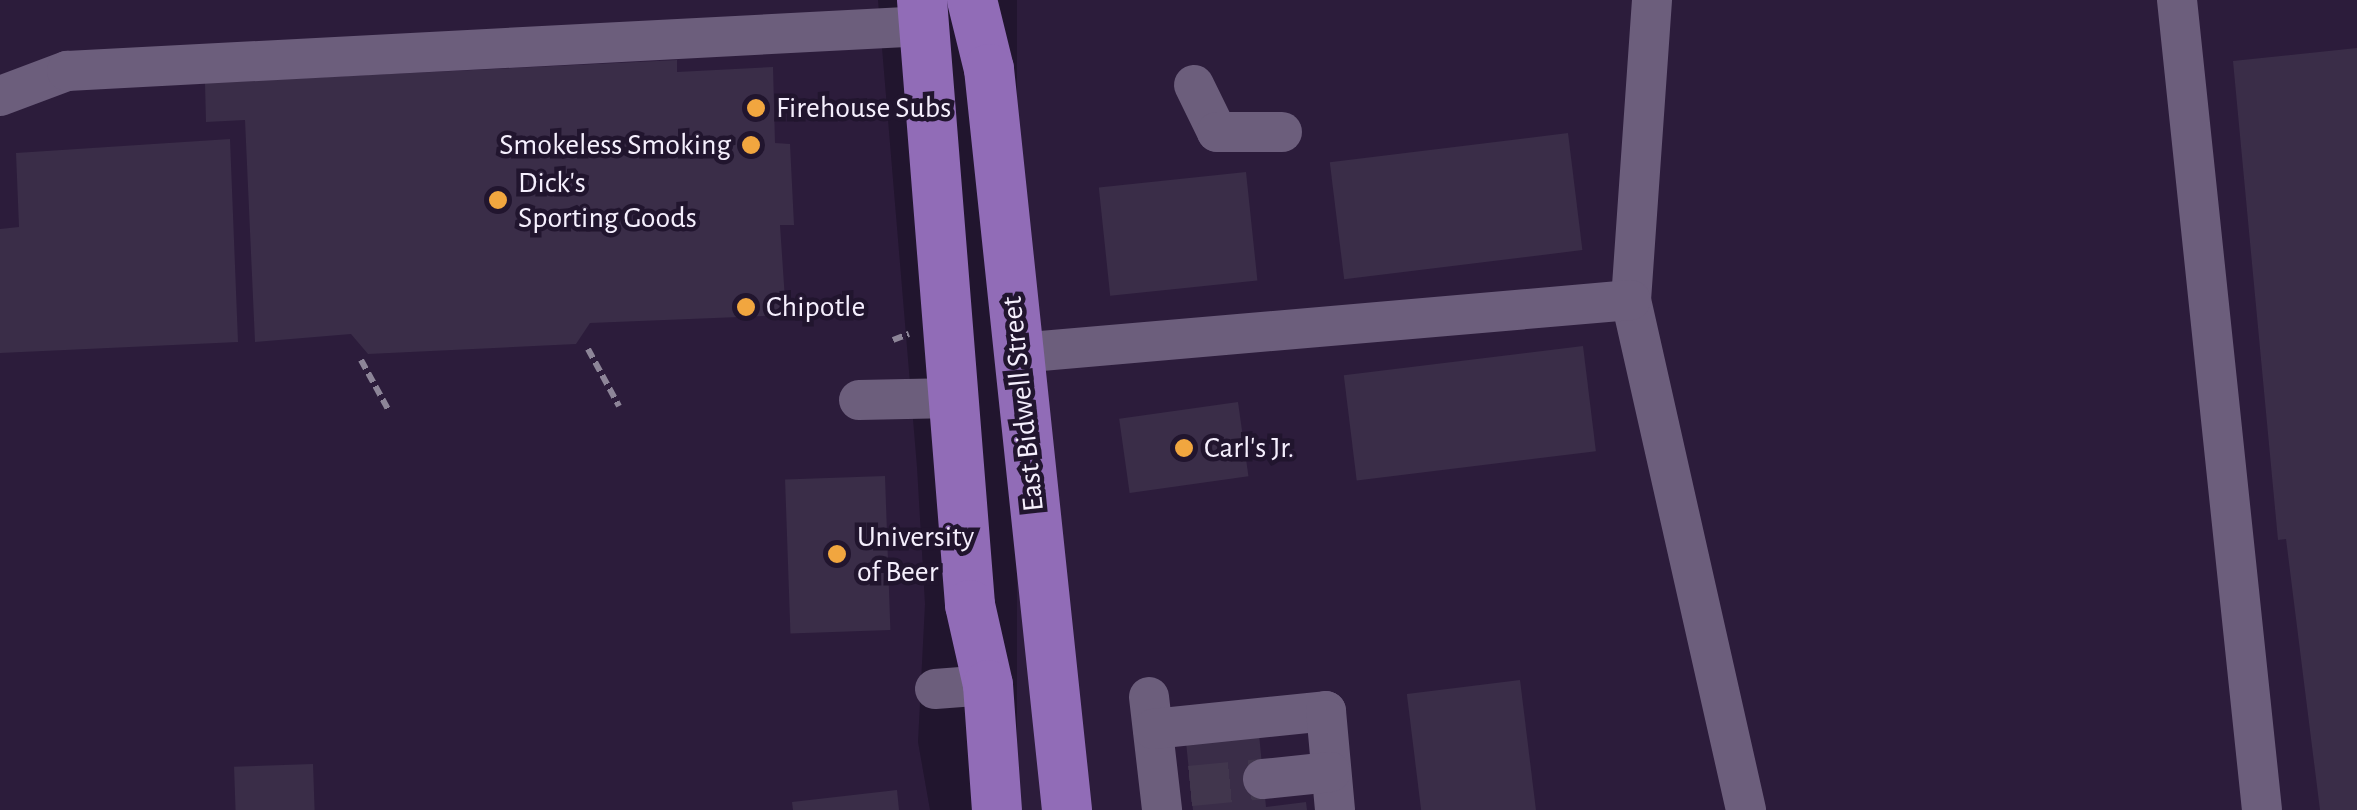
<!DOCTYPE html>
<style>
body{margin:0}
#map{position:relative;width:2357px;height:810px;overflow:hidden;background:#21152e;font-family:"Alegreya Sans",sans-serif}
div>[style]{position:absolute}
[style*='--x']{left:calc(var(--x)*1px);top:calc(var(--y)*1px);width:calc(var(--w)*1px);rotate:calc(var(--a)*1deg)}
.built>*{inset:0;background:#2c1c3b;transform-origin:0 0}
.building>*{inset:0;background:#3a2d48;transform-origin:0 0}
.minor-tunnel>*{height:40px;margin-top:-20px;transform-origin:0;background:repeating-linear-gradient(90deg,#41364d 0 40px,transparent 0 60px)}
.path>*{height:6px;margin-top:-3px;transform-origin:0;background:repeating-linear-gradient(90deg,#8d8598 0 10px,transparent 0 15px)}
.minor>*{height:40px;margin:-20px;padding:0 20px;transform-origin:20px;border-radius:20px;background:#6c5e7c}
.major>*{height:50px;margin:-25px;padding:0 25px;transform-origin:25px;border-radius:25px;background:#916cb7}
.dots>*{width:28px;height:28px;translate:-50% -50%;box-sizing:border-box;border:5px solid #21152e;border-radius:50%}
span{translate:-50% -50%;white-space:nowrap;text-align:center;line-height:1.15;-webkit-text-stroke:9px #21152e;paint-order:stroke}
.poi-label{font-size:30px;color:#f5effd}
.left{translate:0 -50%;text-align:left}
.right{translate:-100% -50%;text-align:right}
.street-label{font-size:30px;color:#f5effd}
</style>
<div id="map">
<div class="built">
<div style="clip-path:polygon(0 0,878px 0,917px 467px,925px 604px,918px 742px,930px 810px,0 810px)"></div>
<div style="left:1017px;top:0;width:1340px;height:815px"></div>
</div>
<div class="building">
<div style="clip-path:polygon(2357px 48px,2357px 810px,2320px 810px,2286px 539px,2278px 540px,2233px 61px)"></div>
<div style="clip-path:polygon(677px 60px,677px 72px,773px 67px,775px 143px,790px 144px,794px 225px,780px 225px,786px 315px,590px 323px,576px 344px,368px 354px,351px 334px,255px 342px,245px 120px,206px 122px,205px 83px)"></div>
<div style="left:1568px;top:133px;width:118px;height:240px;rotate:83deg"></div>
<div style="clip-path:polygon(230px 139px,238px 342px,0 353px,0 229px,19px 227px,16px 153px)"></div>
<div style="left:1246px;top:172px;width:109px;height:148px;rotate:84deg"></div>
<div style="left:1583px;top:346px;width:106px;height:241px;rotate:83deg"></div>
<div style="left:1238px;top:402px;width:75px;height:120px;rotate:82deg"></div>
<div style="left:885px;top:476px;width:154px;height:100px;rotate:88deg"></div>
<div style="left:1520px;top:680px;width:131px;height:114px;rotate:83deg"></div>
<div style="clip-path:polygon(1259px 734px,1266px 807px,1306px 802px,1307px 810px,1193px 810px,1186px 742px)"></div>
<div style="left:313px;top:764px;width:46px;height:79px;rotate:88deg"></div>
<div style="clip-path:polygon(897px 790px,899px 810px,793px 810px,792px 802px)"></div>
</div>
<div class="minor-tunnel">
<div style="--x:1190;--y:786;--w:73;--a:-5.5"></div>
</div>
<div class="path">
<div style="--x:893;--y:340;--w:17;--a:-21"></div>
<div style="--x:588;--y:349;--w:65;--a:61.5"></div>
<div style="--x:361;--y:360;--w:58;--a:61.2"></div>
</div>
<div class="minor">
<div style="--x:1652;--y:0;--w:301;--a:94"></div>
<div style="--x:1631;--y:300;--w:523;--a:77.29"></div>
<div style="--x:2177;--y:0;--w:814;--a:84.01"></div>
<div style="--x:1194;--y:85;--w:52;--a:63.9"></div>
<div style="--x:1217;--y:132;--w:65;--a:0"></div>
<div style="--x:0;--y:96;--w:72;--a:-20.5"></div>
<div style="--x:67;--y:71;--w:859;--a:-3"></div>
<div style="--x:1018;--y:353;--w:615;--a:-4.94"></div>
<div style="--x:859;--y:400;--w:95;--a:-1.2"></div>
<div style="--x:935;--y:689;--w:53;--a:-4.3"></div>
<div style="--x:1149;--y:697;--w:114;--a:83.4"></div>
<div style="--x:1153;--y:729;--w:174;--a:-5.9"></div>
<div style="--x:1326;--y:711;--w:99;--a:84.8"></div>
<div style="--x:1263;--y:779;--w:68;--a:-5.9"></div>
</div>
<div class="major">
<div style="--x:922;--y:0;--w:607;--a:85.46"></div>
<div style="--x:970;--y:605;--w:82;--a:77.3"></div>
<div style="--x:988;--y:685;--w:125;--a:85.9"></div>
<div style="--x:972;--y:0;--w:71;--a:76.2"></div>
<div style="--x:989;--y:69;--w:745;--a:83.99"></div>
</div>
<div class="dots">
<div style="left:756px;top:108px;background:#f1a63f"></div>
<div style="left:751px;top:145px;background:#f1a63f"></div>
<div style="left:498px;top:200px;background:#f1a63f"></div>
<div style="left:746px;top:307px;background:#f1a63f"></div>
<div style="left:1184px;top:448px;background:#f1a63f"></div>
<div style="left:837px;top:554px;background:#f1a63f"></div>
</div>
<div class="poi-label">
<span class="left" style="left:776px;top:108px">Firehouse Subs</span>
<span class="right" style="left:731px;top:145px">Smokeless Smoking</span>
<span class="left" style="left:518px;top:200px">Dick's<br>Sporting Goods</span>
<span class="left" style="left:766px;top:307px">Chipotle</span>
<span class="left" style="left:1204px;top:448px">Carl's Jr.</span>
<span class="left" style="left:857px;top:554px">University<br>of Beer</span>
</div>
<div class="street-label">
<span style="left:1023px;top:404px;rotate:-96deg">East Bidwell Street</span>
</div>
</div>
